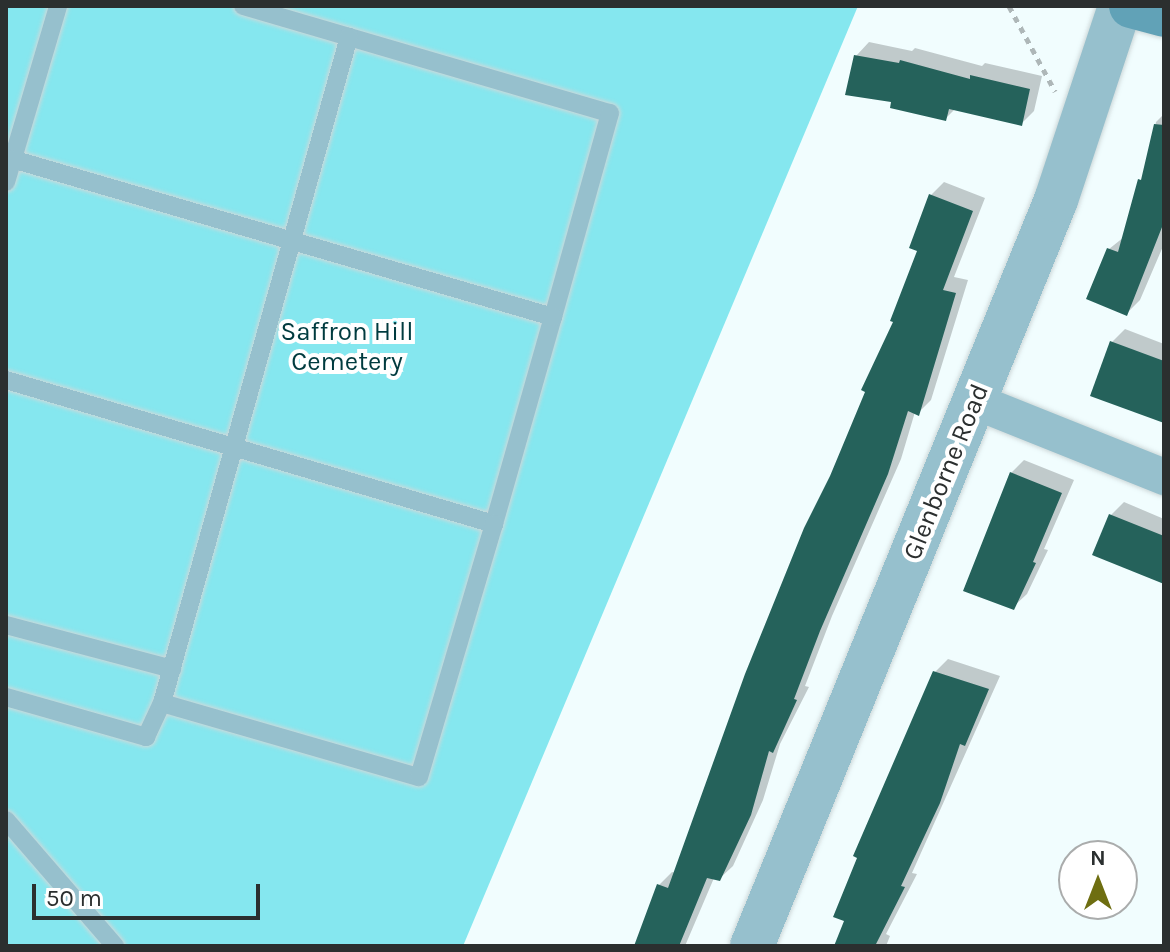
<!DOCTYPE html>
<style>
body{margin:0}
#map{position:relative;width:1170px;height:952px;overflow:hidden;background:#f1fdfe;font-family:Karla,sans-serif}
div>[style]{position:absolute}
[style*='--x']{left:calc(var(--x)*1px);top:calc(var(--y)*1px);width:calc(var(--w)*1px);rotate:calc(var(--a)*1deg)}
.green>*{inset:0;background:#85e7ef}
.shadow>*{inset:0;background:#0003}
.building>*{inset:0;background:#25625b}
.path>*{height:5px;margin-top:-2.5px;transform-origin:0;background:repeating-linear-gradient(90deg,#aeb7b8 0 6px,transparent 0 12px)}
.roads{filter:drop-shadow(0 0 2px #cdd8d9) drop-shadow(0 0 2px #cdd8d9)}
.service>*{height:18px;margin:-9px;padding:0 9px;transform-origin:9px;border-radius:9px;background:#96c0cd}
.minor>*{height:36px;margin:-18px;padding:0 18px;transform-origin:18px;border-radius:18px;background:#96c0cd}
.tertiary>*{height:44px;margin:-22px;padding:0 22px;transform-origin:22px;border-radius:22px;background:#96c0cd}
.secondary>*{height:44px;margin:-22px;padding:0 22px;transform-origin:22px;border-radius:22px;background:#61a2b7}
span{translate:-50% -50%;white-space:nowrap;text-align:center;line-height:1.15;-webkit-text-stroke:8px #fff;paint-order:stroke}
.park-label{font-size:26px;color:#003b3f}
.street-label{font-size:26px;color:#2b2f2f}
.frame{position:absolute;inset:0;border:8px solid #2b2f2f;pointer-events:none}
.north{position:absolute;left:1058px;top:840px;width:80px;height:80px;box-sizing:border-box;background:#fff;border:2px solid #aaacac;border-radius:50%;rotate:0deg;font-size:22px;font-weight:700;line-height:32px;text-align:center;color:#2b2f2f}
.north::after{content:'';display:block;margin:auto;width:28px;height:36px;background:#6e6e11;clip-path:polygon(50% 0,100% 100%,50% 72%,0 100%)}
.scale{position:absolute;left:32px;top:884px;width:228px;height:36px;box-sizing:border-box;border:4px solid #2b2f2f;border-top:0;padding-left:10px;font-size:24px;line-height:28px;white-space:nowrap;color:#2b2f2f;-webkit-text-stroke:6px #fff;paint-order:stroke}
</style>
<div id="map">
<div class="green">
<div style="clip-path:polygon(6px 6px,858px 6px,463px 946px,6px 946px)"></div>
</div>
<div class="shadow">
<div style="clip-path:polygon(869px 42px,912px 51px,915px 48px,982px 66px,985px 63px,1042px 76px,1034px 111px,1021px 124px,956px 108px,945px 119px,893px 100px,856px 56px)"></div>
<div style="clip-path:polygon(1164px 114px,1164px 244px,1140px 300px,1127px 313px,1089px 298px,1109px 249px,1124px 237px,1144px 176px,1156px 122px)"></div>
<div style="clip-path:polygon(944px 182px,985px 198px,954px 277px,968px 280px,931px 400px,918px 413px,915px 412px,901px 459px,832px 616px,805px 686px,809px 687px,780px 744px,763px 800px,733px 866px,719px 879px,714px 878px,685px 946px,636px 946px,659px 885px,672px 872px,676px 873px,896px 321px,920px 250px,931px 195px)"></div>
<div style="clip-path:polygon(1125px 329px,1164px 344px,1164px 421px,1112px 342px)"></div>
<div style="clip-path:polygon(1024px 460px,1074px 480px,1044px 549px,1048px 550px,1027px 594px,1013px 607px,1011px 473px)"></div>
<div style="clip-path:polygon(1124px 502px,1164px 519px,1164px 581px,1111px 515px)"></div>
<div style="clip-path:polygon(948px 659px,1000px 676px,912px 873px,917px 874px,886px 934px,890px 936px,886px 946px,836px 946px,935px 672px)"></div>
</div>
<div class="building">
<div style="clip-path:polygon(854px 55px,899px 63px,900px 60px,970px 79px,970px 75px,1030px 89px,1022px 126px,949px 109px,946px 121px,890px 108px,891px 102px,845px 95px)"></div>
<div style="clip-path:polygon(1154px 124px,1164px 125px,1164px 222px,1127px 316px,1086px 299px,1107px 248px,1118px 252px,1138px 179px,1141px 180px)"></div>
<div style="clip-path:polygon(929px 194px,973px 211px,943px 290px,956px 293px,919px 416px,908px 411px,888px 474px,820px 631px,794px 699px,797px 700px,773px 753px,769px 751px,751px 815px,720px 881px,707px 878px,679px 946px,634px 946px,657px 884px,668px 888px,745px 674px,804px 528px,830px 476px,865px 392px,861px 390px,893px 322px,890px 321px,917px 251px,909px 248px)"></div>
<div style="clip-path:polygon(1110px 341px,1164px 361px,1164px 423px,1090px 396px)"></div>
<div style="clip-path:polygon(1010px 472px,1062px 493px,1033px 562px,1036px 563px,1014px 610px,963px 591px)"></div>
<div style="clip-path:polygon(1109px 514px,1164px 536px,1164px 584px,1092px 555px)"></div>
<div style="clip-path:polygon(933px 671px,989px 689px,965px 746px,960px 744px,940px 803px,901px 886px,905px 887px,875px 946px,834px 946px,844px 921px,833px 917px,857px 858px,853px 856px)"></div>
</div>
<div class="path">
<div style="--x:1009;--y:6;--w:97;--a:61.6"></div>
</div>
<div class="roads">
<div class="service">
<div style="--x:243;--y:6;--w:382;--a:16.3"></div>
<div style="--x:610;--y:113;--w:212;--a:105.6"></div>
<div style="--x:6;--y:182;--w:184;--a:-73.5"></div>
<div style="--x:6;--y:380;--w:509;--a:16.44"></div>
<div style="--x:494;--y:524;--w:215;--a:-74.1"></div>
<div style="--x:553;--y:317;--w:564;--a:-163.72"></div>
<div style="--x:6;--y:625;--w:172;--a:14.8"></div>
<div style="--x:6;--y:697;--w:146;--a:15.9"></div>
<div style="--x:146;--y:737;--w:38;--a:-65"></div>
<div style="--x:162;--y:703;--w:267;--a:16.1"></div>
<div style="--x:419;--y:777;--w:264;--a:-73.5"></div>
<div style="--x:162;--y:703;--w:692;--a:-74.32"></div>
<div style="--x:6;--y:820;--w:167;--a:49.1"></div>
</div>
<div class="minor">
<div style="--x:974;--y:401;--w:205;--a:21.8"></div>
</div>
<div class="tertiary">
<div style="--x:752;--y:946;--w:806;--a:-67.83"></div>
<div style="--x:1056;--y:200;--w:204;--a:-71.7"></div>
</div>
<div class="secondary">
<div style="--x:1131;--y:6;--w:34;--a:15"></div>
</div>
</div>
<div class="park-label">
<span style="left:347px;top:347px">Saffron Hill<br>Cemetery</span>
</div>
<div class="street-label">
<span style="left:946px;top:472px;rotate:-68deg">Glenborne Road</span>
</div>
<div class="frame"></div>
<div class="north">N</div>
<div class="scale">50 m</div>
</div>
